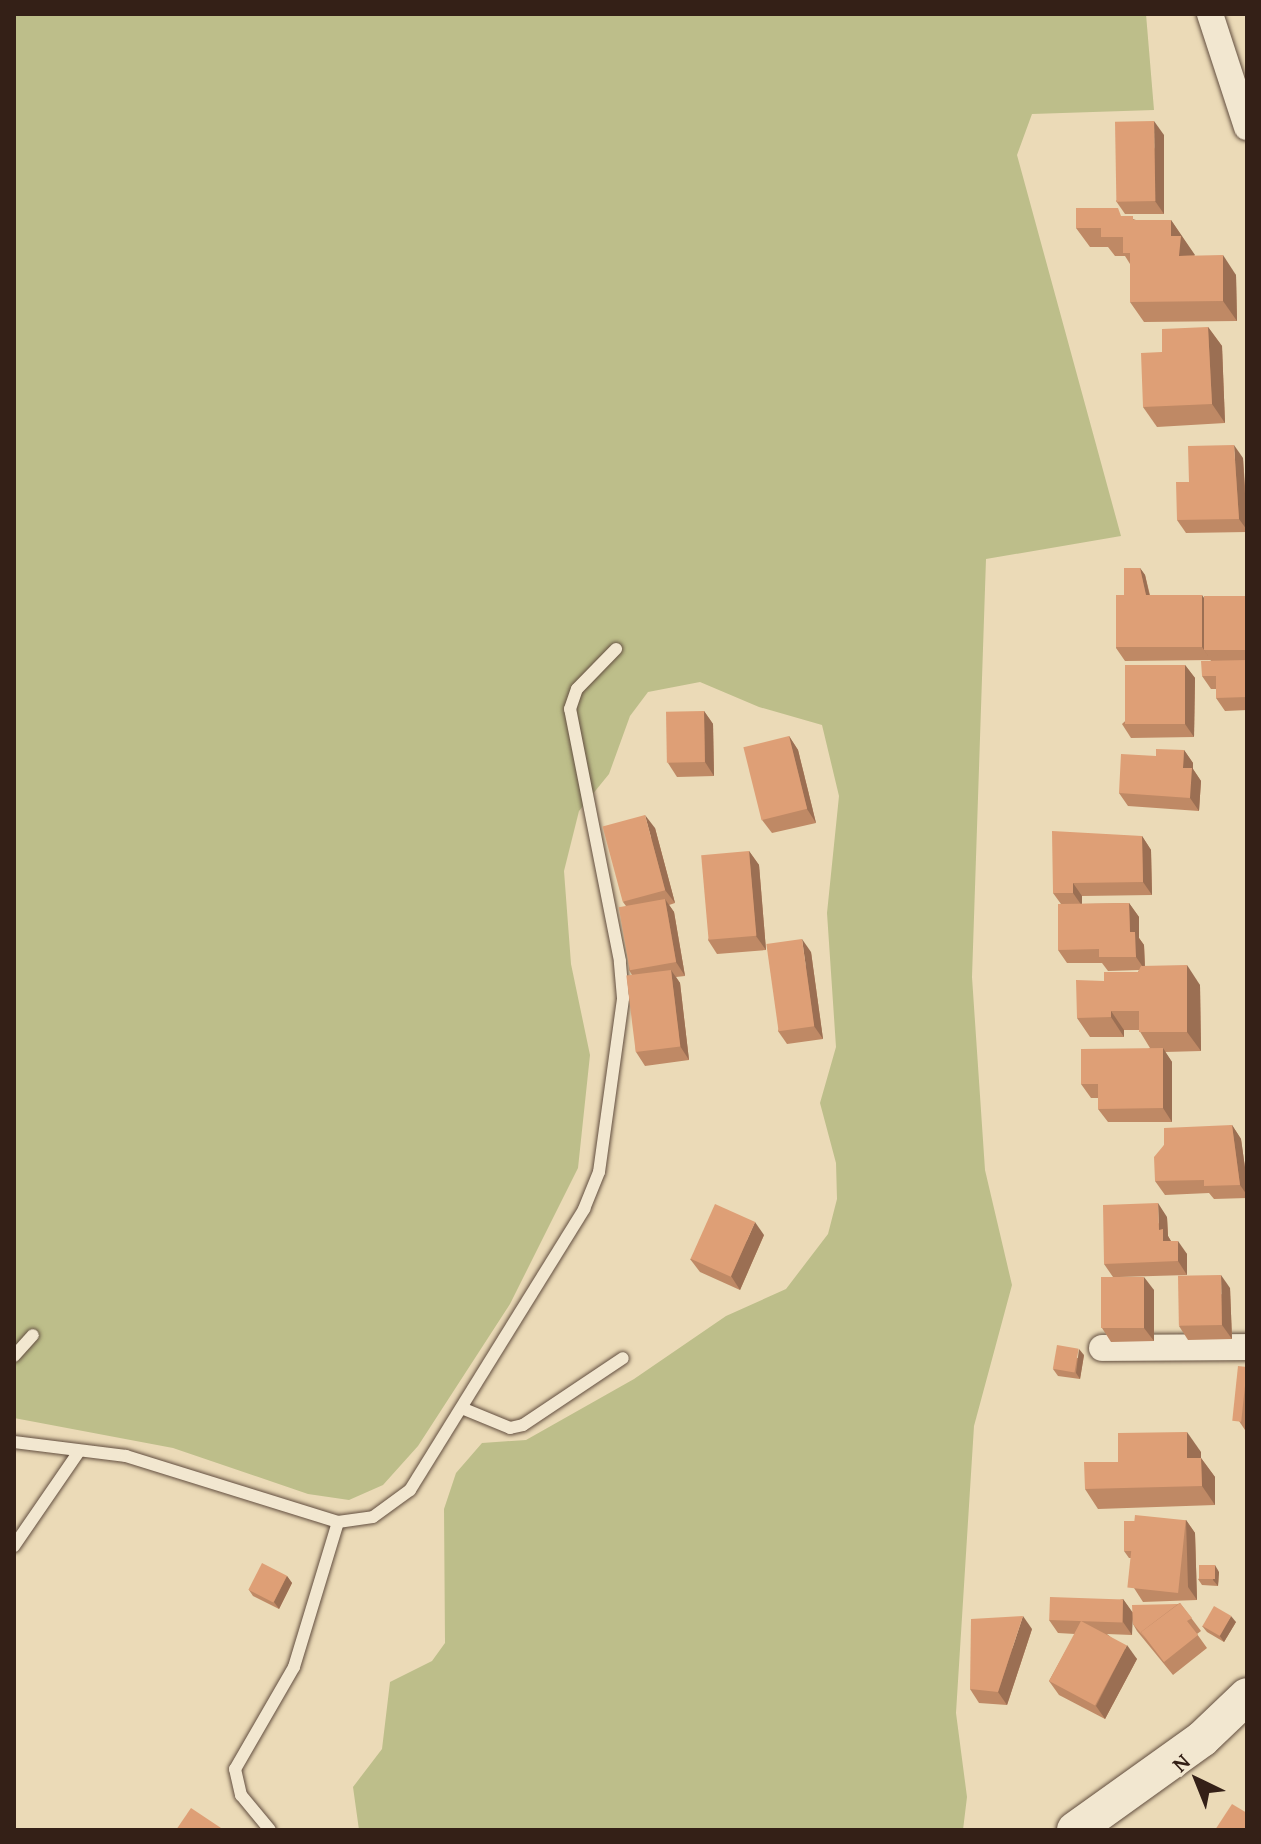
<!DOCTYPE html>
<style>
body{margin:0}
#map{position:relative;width:1261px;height:1844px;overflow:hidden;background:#ebdab7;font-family:"Gentium Book Plus",serif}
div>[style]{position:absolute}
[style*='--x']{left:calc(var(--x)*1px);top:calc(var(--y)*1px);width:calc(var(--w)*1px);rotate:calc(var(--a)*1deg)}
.green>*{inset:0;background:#bdbe8a}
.roads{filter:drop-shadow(0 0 2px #624e3f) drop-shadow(0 0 2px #624e3f)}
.lane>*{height:12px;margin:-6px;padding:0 6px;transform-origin:6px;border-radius:6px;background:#f2e7d0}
.street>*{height:26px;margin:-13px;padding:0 13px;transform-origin:13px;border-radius:13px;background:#f2e7d0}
.secondary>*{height:36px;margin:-18px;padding:0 18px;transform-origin:18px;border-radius:18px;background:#f2e7d0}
.wall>*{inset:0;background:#bf8965}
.shaded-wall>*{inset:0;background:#9b6f53}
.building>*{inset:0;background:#de9f76;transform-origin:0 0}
span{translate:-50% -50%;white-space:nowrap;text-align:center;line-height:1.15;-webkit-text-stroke:7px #f2e7d0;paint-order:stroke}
.frame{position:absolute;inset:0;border:16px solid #342017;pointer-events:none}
.north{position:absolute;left:1157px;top:1740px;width:80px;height:80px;-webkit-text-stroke:6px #f2e7d0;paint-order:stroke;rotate:317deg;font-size:22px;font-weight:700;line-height:32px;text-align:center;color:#342017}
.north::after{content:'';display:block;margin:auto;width:28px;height:36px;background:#342017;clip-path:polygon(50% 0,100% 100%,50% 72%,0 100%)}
</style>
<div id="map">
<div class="green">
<div style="clip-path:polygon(14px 14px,1146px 14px,1154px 110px,1032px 114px,1017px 155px,1121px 536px,986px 559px,972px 977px,985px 1170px,1012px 1285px,974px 1426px,956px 1713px,967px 1797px,963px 1830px,359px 1830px,353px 1787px,382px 1749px,390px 1682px,432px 1661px,445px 1643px,444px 1509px,456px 1473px,482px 1443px,526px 1440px,634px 1379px,726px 1316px,786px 1289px,828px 1234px,837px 1199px,836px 1163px,820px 1103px,836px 1047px,827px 913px,839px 796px,822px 725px,759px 707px,700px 682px,648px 692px,630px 716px,609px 774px,579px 811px,564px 871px,571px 964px,590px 1055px,578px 1168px,510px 1304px,418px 1446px,383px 1485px,349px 1500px,308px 1494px,173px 1448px,14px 1418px)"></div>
</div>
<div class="roads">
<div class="lane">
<div style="--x:14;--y:1356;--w:28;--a:-48"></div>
<div style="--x:464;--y:1409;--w:50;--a:22.4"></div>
<div style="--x:510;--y:1428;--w:13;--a:-13"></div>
<div style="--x:523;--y:1425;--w:120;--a:-33.8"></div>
<div style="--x:14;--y:1442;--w:113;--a:7.1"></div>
<div style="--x:126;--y:1456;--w:222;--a:17.3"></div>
<div style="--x:338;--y:1522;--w:152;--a:106.9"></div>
<div style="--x:294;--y:1667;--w:118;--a:120"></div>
<div style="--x:235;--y:1769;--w:27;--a:77"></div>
<div style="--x:241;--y:1795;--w:45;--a:50.4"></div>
<div style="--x:338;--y:1522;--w:35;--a:-8"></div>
<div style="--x:373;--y:1517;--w:46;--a:-36.1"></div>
<div style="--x:410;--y:1490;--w:331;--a:-58.2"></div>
<div style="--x:584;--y:1209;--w:40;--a:-68"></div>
<div style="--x:599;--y:1172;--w:176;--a:-82.1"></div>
<div style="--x:623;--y:998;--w:37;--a:-95"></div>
<div style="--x:620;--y:961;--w:257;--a:-101.2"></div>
<div style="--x:570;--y:709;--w:21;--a:-71"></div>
<div style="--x:577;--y:689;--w:56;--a:-45.7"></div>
<div style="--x:14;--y:1546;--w:113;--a:-55.5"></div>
</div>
<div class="street">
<div style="--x:1210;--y:14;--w:119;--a:71.9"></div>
<div style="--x:1102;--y:1348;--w:145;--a:-0.4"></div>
</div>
<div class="secondary">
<div style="--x:1075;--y:1830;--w:156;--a:-35.6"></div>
<div style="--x:1202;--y:1739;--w:62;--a:-43.7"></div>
</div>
</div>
<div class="wall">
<div style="clip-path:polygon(1164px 135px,1164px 214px,1125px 214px,1116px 201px)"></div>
<div style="clip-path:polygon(1124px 216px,1136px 220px,1171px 220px,1195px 256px,1236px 275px,1237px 321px,1144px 322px,1130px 302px,1130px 264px,1125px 256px,1115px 256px,1108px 247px,1090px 247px,1076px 228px)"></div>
<div style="clip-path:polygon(1208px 327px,1222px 346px,1225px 423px,1157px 427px,1143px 407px,1162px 352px)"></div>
<div style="clip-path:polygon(1243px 458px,1247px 513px,1247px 532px,1186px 533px,1177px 520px,1189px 482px)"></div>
<div style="clip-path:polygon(1140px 568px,1145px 575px,1150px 595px,1204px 599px,1247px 596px,1247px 710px,1225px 711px,1216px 698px,1216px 689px,1211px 689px,1202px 676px,1211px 660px,1125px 661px,1116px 648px,1124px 596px)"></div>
<div style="clip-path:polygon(1185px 665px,1195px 678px,1194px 737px,1131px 738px,1122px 724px)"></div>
<div style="clip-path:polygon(704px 711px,713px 724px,714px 776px,677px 777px,668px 763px)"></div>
<div style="clip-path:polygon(789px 736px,798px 750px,816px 823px,772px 833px,762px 820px)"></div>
<div style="clip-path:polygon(1184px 750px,1193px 763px,1193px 769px,1201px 781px,1199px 811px,1128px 806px,1119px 793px,1156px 756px)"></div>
<div style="clip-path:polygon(655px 828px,675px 903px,669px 905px,674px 912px,685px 976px,676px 977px,680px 983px,689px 1060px,645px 1066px,636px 1052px,632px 975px,629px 970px,626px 906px,623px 902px)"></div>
<div style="clip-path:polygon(1142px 836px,1151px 850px,1152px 895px,1082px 896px,1082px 904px,1129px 903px,1139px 917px,1139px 938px,1144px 945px,1145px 966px,1200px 985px,1201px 1051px,1165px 1052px,1172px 1062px,1172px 1122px,1108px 1122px,1098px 1109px,1098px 1098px,1091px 1098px,1081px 1084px,1150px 1048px,1139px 1030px,1124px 1030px,1124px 1037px,1090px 1037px,1077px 1018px,1104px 981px,1138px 972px,1139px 970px,1108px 971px,1102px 963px,1067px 963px,1058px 950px,1061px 904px,1053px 893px)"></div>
<div style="clip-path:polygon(749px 851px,759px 865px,766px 950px,717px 954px,708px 940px)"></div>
<div style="clip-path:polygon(811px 952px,823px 1039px,787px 1044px,778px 1031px)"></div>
<div style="clip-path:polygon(1232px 1125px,1241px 1139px,1247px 1182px,1247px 1198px,1214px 1199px,1209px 1193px,1165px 1195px,1155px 1181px,1164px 1145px)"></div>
<div style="clip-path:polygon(1167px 1217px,1168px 1236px,1171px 1241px,1187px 1254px,1187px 1275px,1119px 1277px,1154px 1290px,1154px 1341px,1111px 1342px,1102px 1328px,1113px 1277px,1104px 1264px)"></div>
<div style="clip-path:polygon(764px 1235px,740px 1290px,700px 1272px,690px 1259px)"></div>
<div style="clip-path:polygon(1230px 1288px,1232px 1339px,1188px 1340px,1179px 1326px)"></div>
<div style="clip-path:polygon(1084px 1355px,1080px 1379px,1058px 1376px,1053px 1369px)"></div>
<div style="clip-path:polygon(1247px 1367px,1247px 1433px,1239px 1421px)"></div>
<div style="clip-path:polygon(1201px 1452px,1201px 1458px,1215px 1477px,1215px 1505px,1098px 1509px,1085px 1489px,1118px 1462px)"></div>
<div style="clip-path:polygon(1186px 1520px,1195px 1533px,1197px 1600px,1143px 1602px,1134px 1588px,1134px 1558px,1129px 1558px,1124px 1551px)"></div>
<div style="clip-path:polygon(1219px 1572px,1218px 1586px,1202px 1585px,1198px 1579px)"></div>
<div style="clip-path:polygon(287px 1576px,292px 1583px,279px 1609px,253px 1596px,249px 1590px)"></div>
<div style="clip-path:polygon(1123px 1599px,1132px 1612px,1178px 1604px,1180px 1603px,1201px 1631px,1197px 1634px,1207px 1648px,1173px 1675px,1137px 1631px,1133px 1624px,1132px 1618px,1132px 1635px,1107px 1634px,1137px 1659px,1105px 1719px,1059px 1695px,1049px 1681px,1075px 1634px,1058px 1633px,1049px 1620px)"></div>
<div style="clip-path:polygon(1236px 1622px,1224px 1642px,1207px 1632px,1202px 1626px)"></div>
<div style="clip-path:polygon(1032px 1629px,1007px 1705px,979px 1703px,970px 1689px)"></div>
</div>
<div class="shaded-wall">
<div style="clip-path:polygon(1154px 121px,1164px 135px,1164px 214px,1155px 201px)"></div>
<div style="clip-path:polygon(1171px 220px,1195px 255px,1179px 256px,1171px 236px)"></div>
<div style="clip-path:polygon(1223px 255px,1236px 275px,1237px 321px,1223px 301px)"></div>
<div style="clip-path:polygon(1208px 327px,1222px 346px,1225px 423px,1212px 404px)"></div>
<div style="clip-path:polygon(1234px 445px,1243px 458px,1247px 530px,1239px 519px)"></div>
<div style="clip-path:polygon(1140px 568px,1145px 575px,1151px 602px,1146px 596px)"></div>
<div style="clip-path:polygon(1202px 595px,1211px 608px,1204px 650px,1211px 660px,1202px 647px)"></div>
<div style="clip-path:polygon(1185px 665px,1195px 678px,1194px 737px,1185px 724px)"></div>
<div style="clip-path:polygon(704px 711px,713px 724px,714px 776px,705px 762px)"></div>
<div style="clip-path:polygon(789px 736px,798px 750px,816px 823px,807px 809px)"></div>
<div style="clip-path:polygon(1184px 750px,1193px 763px,1193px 769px,1201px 781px,1199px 811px,1190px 798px,1183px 768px)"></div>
<div style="clip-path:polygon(645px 815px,655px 828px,675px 903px,665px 890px)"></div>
<div style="clip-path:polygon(1142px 836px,1151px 850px,1152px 895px,1143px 882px)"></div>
<div style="clip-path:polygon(749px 851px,759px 865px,766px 950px,756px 936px)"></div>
<div style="clip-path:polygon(1073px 883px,1082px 896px,1082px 906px,1073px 893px)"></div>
<div style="clip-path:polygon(665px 899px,674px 912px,685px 976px,676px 962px)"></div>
<div style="clip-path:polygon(1129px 903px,1139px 917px,1139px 938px,1144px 945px,1145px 970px,1136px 957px,1130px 932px)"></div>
<div style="clip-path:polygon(802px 939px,811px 952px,823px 1039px,814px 1026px)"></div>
<div style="clip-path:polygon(1187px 965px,1200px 985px,1201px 1051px,1187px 1032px)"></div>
<div style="clip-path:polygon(671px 970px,680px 983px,689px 1060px,680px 1046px)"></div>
<div style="clip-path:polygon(1111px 1011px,1124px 1030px,1124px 1037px,1111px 1017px)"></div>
<div style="clip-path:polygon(1163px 1048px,1172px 1062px,1172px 1122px,1163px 1108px)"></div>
<div style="clip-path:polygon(1232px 1125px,1241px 1139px,1247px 1182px,1247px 1195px,1240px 1185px)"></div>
<div style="clip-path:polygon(1158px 1203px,1167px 1217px,1168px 1236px,1172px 1243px,1163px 1241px,1159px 1230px)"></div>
<div style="clip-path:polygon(755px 1222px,764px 1235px,740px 1290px,731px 1276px)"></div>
<div style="clip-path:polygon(1178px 1241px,1187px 1254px,1187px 1275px,1178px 1261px)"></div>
<div style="clip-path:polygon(1221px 1275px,1230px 1288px,1232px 1339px,1222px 1325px)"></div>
<div style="clip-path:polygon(1144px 1277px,1154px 1290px,1154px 1341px,1144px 1328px)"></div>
<div style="clip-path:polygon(1079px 1349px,1084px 1355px,1080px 1379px,1076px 1373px)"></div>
<div style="clip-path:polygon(1187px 1432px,1201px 1452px,1201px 1477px,1187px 1458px)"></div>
<div style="clip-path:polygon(1201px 1458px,1215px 1477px,1215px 1505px,1202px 1486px)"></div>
<div style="clip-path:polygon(1186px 1520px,1195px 1533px,1197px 1600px,1188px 1587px)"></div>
<div style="clip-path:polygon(1215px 1565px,1219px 1572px,1218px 1586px,1213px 1580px)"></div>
<div style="clip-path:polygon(287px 1576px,292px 1583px,279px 1609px,274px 1602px)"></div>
<div style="clip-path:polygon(1123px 1599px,1133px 1613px,1132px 1635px,1123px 1622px)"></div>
<div style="clip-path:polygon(1023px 1616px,1032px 1629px,1007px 1705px,998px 1692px)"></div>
<div style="clip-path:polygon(1231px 1616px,1236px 1622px,1224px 1642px,1219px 1635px)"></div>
<div style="clip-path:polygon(1127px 1645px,1137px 1659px,1105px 1719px,1096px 1706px)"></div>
</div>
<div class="building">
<div style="left:1154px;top:121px;width:80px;height:39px;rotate:89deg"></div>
<div style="clip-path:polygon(1076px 208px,1118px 208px,1121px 216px,1133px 216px,1133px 220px,1171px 220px,1171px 236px,1181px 236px,1179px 256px,1223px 255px,1223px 301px,1130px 302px,1130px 253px,1123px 253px,1123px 237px,1101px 237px,1101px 228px,1076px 228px)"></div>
<div style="clip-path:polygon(1208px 327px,1212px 404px,1143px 407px,1141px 353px,1162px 352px,1162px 329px)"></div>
<div style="clip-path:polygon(1234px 445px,1239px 519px,1177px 520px,1176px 482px,1189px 482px,1188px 446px)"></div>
<div style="clip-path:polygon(1124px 568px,1140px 568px,1146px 595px,1124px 596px)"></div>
<div style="left:1202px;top:595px;width:52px;height:86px;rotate:90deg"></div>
<div style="left:1204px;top:596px;width:43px;height:54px"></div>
<div style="clip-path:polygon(1247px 660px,1247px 697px,1216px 698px,1216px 676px,1202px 676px,1201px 661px)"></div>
<div style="left:1125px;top:665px;width:60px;height:59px"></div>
<div style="left:704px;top:711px;width:51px;height:38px;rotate:89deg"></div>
<div style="left:789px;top:736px;width:75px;height:47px;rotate:76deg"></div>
<div style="clip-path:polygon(1156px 749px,1184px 750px,1183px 768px,1192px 768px,1190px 798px,1119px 793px,1121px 754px,1156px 756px)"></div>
<div style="left:645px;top:815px;width:78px;height:44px;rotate:75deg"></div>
<div style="clip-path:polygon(1052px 831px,1142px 836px,1143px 882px,1073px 883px,1073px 893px,1053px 893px)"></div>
<div style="left:749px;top:851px;width:85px;height:48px;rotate:85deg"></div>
<div style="left:665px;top:899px;width:64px;height:47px;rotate:80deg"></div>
<div style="clip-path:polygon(1129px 903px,1130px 932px,1135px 932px,1136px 957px,1099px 957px,1099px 949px,1058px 950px,1058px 904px)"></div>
<div style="left:802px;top:939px;width:88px;height:36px;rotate:82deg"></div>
<div style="clip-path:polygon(1187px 965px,1187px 1032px,1139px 1032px,1139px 1011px,1111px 1011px,1111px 1017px,1077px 1018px,1076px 980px,1104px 981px,1104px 972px,1138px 972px,1141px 966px)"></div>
<div style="left:671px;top:970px;width:77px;height:45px;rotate:83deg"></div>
<div style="clip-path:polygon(1163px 1048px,1163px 1108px,1098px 1109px,1098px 1084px,1081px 1084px,1081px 1049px)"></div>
<div style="clip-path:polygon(1232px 1125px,1240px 1185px,1204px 1186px,1204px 1180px,1155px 1181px,1154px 1157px,1164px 1145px,1164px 1128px)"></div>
<div style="clip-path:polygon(1158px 1203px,1159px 1230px,1163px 1229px,1163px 1241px,1178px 1241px,1178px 1261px,1104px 1264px,1103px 1205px)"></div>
<div style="left:715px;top:1204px;width:44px;height:60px;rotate:24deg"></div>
<div style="left:1221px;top:1275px;width:50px;height:43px;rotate:89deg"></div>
<div style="left:1101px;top:1277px;width:43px;height:51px"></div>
<div style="left:1057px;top:1345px;width:22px;height:24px;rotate:10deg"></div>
<div style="left:1238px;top:1366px;width:9px;height:55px;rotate:6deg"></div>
<div style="clip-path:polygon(1187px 1432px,1187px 1458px,1201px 1458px,1202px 1486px,1085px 1489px,1084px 1462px,1118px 1462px,1118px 1433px)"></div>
<div style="left:1135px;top:1515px;width:51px;height:73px;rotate:6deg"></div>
<div style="left:1124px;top:1521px;width:11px;height:30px"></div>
<div style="left:262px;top:1563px;width:28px;height:30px;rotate:27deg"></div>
<div style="left:1199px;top:1565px;width:16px;height:14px"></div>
<div style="left:1050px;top:1597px;width:73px;height:23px;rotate:2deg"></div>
<div style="clip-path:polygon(1180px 1603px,1192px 1618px,1187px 1621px,1198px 1635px,1164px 1662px,1141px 1632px)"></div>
<div style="clip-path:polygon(1178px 1604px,1141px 1632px,1146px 1639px,1133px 1624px,1132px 1605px)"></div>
<div style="left:1214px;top:1606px;width:20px;height:23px;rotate:30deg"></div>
<div style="clip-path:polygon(1023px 1616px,998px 1692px,970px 1689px,971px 1619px)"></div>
<div style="left:1081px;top:1621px;width:52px;height:68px;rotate:28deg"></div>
<div style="clip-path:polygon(1232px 1804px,1247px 1813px,1247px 1830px,1215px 1830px)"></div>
<div style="clip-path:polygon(191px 1808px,224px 1830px,176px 1830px)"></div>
</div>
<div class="frame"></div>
<div class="north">N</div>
</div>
